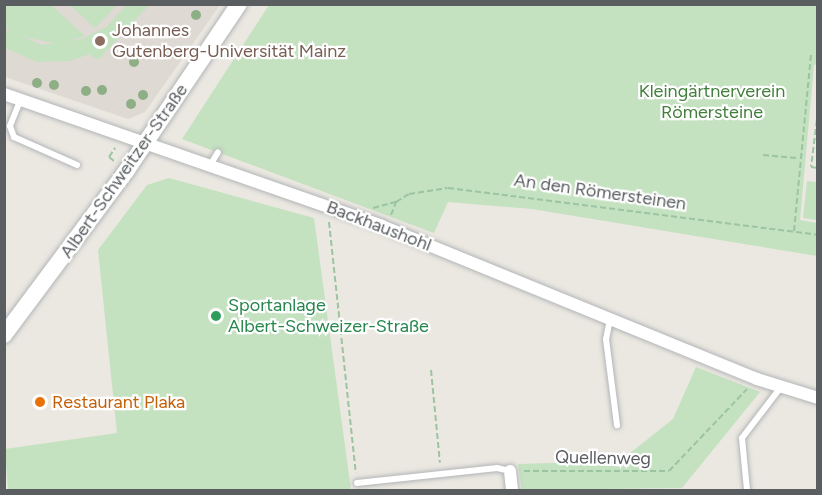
<!DOCTYPE html>
<meta charset="utf-8">
<style>
body{margin:0}
#map{position:relative;width:822px;height:495px;overflow:hidden;background:#ebe8e1;font-family:Figtree,sans-serif}
div>[style]{position:absolute}
[style*='--x']{left:calc(var(--x)*1px);top:calc(var(--y)*1px);width:calc(var(--w)*1px);rotate:calc(var(--a)*1deg)}
.education>*{inset:0;background:#ded9d3}
.green>*{inset:0;background:#c4e1c0}
.path>*{height:2px;margin-top:-1px;transform-origin:0;background:repeating-linear-gradient(90deg,#9bc4a0 0 6px,transparent 0 9px)}
.roads{filter:drop-shadow(0 0 2px #b2b5b8) drop-shadow(0 0 2px #b2b5b8)}
.lane>*{height:6px;margin:-3px;padding:0 3px;transform-origin:3px;border-radius:3px;background:#fff}
.street>*{height:12px;margin:-6px;padding:0 6px;transform-origin:6px;border-radius:6px;background:#fff}
.secondary>*{height:16px;margin:-8px;padding:0 8px;transform-origin:8px;border-radius:8px;background:#fff}
.trees>*{width:10px;height:10px;margin:-5px;border-radius:50%;background:#8eae86}
.dots>*{width:16px;height:16px;translate:-50% -50%;box-sizing:border-box;border:3px solid #fff;border-radius:50%}
span{translate:-50% -50%;white-space:nowrap;text-align:center;line-height:1.15;-webkit-text-stroke:4.5px #fff;paint-order:stroke}
.education-label{font-size:18px;color:#785e54}
.left{translate:0 -50%;text-align:left}
.park-label{font-size:18px;color:#427f3b}
.street-label{font-size:18px;color:#5a5e61}
.leisure-label{font-size:18px;color:#27864d}
.food-label{font-size:18px;color:#c56008}
.frame{position:absolute;inset:0;border:6px solid #5a5e61;pointer-events:none}
</style>
<div id="map">
<div class="education">
<div style="clip-path:polygon(4px 5px,220px 5px,145px 112px,128px 119px,5px 77px)"></div>
</div>
<div class="green">
<div style="clip-path:polygon(4px 5px,51px 5px,85px 36px,59px 44px,19px 36px,5px 27px)"></div>
<div style="clip-path:polygon(70px 5px,117px 5px,95px 28px)"></div>
<div style="clip-path:polygon(127px 5px,149px 5px,98px 60px,89px 54px,70px 61px,37px 62px,5px 48px,5px 29px,42px 45px,82px 39px,106px 27px)"></div>
<div style="clip-path:polygon(269px 5px,817px 5px,817px 64px,814px 65px,800px 220px,817px 223px,817px 256px,532px 209px,448px 202px,434px 233px,182px 139px)"></div>
<div style="clip-path:polygon(169px 178px,314px 218px,351px 490px,8px 490px,5px 449px,117px 433px,98px 250px,147px 185px)"></div>
<div style="clip-path:polygon(807px 181px,817px 182px,817px 220px,803px 218px)"></div>
<div style="clip-path:polygon(696px 367px,760px 392px,682px 488px,522px 490px,518px 464px,620px 461px,673px 419px)"></div>
</div>
<div class="path">
<div style="--x:818;--y:111;--w:56;--a:97.1"></div>
<div style="--x:811;--y:167;--w:7;--a:8"></div>
<div style="--x:763;--y:155;--w:36;--a:5"></div>
<div style="--x:114;--y:161;--w:6;--a:-141"></div>
<div style="--x:109;--y:157;--w:11;--a:-56"></div>
<div style="--x:373;--y:208;--w:24;--a:-15"></div>
<div style="--x:391;--y:215;--w:14;--a:-69"></div>
<div style="--x:396;--y:202;--w:15;--a:-32"></div>
<div style="--x:409;--y:194;--w:39;--a:-9"></div>
<div style="--x:448;--y:188;--w:373;--a:7.2"></div>
<div style="--x:329;--y:222;--w:252;--a:83.9"></div>
<div style="--x:794;--y:231;--w:178;--a:-84.5"></div>
<div style="--x:431;--y:370;--w:93;--a:84.5"></div>
<div style="--x:524;--y:471;--w:145;--a:0"></div>
<div style="--x:669;--y:471;--w:113;--a:-46.4"></div>
</div>
<div class="roads">
<div class="lane">
<div style="--x:20;--y:101;--w:27;--a:112"></div>
<div style="--x:10;--y:126;--w:12;--a:70"></div>
<div style="--x:14;--y:137;--w:69;--a:24"></div>
<div style="--x:209;--y:167;--w:17;--a:-59"></div>
<div style="--x:610;--y:319;--w:20;--a:101"></div>
<div style="--x:606;--y:339;--w:87;--a:82.7"></div>
<div style="--x:357;--y:483;--w:141;--a:-6.1"></div>
<div style="--x:497;--y:468;--w:13;--a:13"></div>
<div style="--x:747;--y:490;--w:52;--a:-95.5"></div>
<div style="--x:742;--y:438;--w:64;--a:-52.6"></div>
</div>
<div class="street">
<div style="--x:4;--y:94;--w:400;--a:19.2"></div>
<div style="--x:382;--y:226;--w:405;--a:22.2"></div>
<div style="--x:757;--y:379;--w:64;--a:17.3"></div>
<div style="--x:510;--y:471;--w:19;--a:84"></div>
</div>
<div class="secondary">
<div style="--x:4;--y:335;--w:206;--a:-53.3"></div>
<div style="--x:127;--y:170;--w:200;--a:-56"></div>
</div>
</div>
<div class="trees">
<div style="left:196px;top:15px"></div>
<div style="left:173px;top:53px"></div>
<div style="left:134px;top:62px"></div>
<div style="left:37px;top:83px"></div>
<div style="left:54px;top:85px"></div>
<div style="left:102px;top:90px"></div>
<div style="left:86px;top:91px"></div>
<div style="left:143px;top:95px"></div>
<div style="left:131px;top:104px"></div>
</div>
<div class="dots">
<div style="left:100px;top:41px;background:#8d6e63"></div>
<div style="left:216px;top:316px;background:#2e9e5b"></div>
<div style="left:40px;top:402px;background:#e8710a"></div>
</div>
<div class="education-label">
<span class="left" style="left:112px;top:41px">Johannes<br>Gutenberg-Universität Mainz</span>
</div>
<div class="park-label">
<span style="left:712px;top:102px">Kleingärtnerverein<br>Römersteine</span>
</div>
<div class="street-label">
<span style="left:124px;top:171px;rotate:-55deg">Albert-Schweitzer-Straße</span>
<span style="left:600px;top:192px;rotate:8deg">An den Römersteinen</span>
<span style="left:379px;top:226px;rotate:21deg">Backhaushohl</span>
<span style="left:603px;top:458px;rotate:1deg">Quellenweg</span>
</div>
<div class="leisure-label">
<span class="left" style="left:228px;top:316px">Sportanlage<br>Albert-Schweizer-Straße</span>
</div>
<div class="food-label">
<span class="left" style="left:52px;top:402px">Restaurant Plaka</span>
</div>
<div class="frame"></div>
</div>
